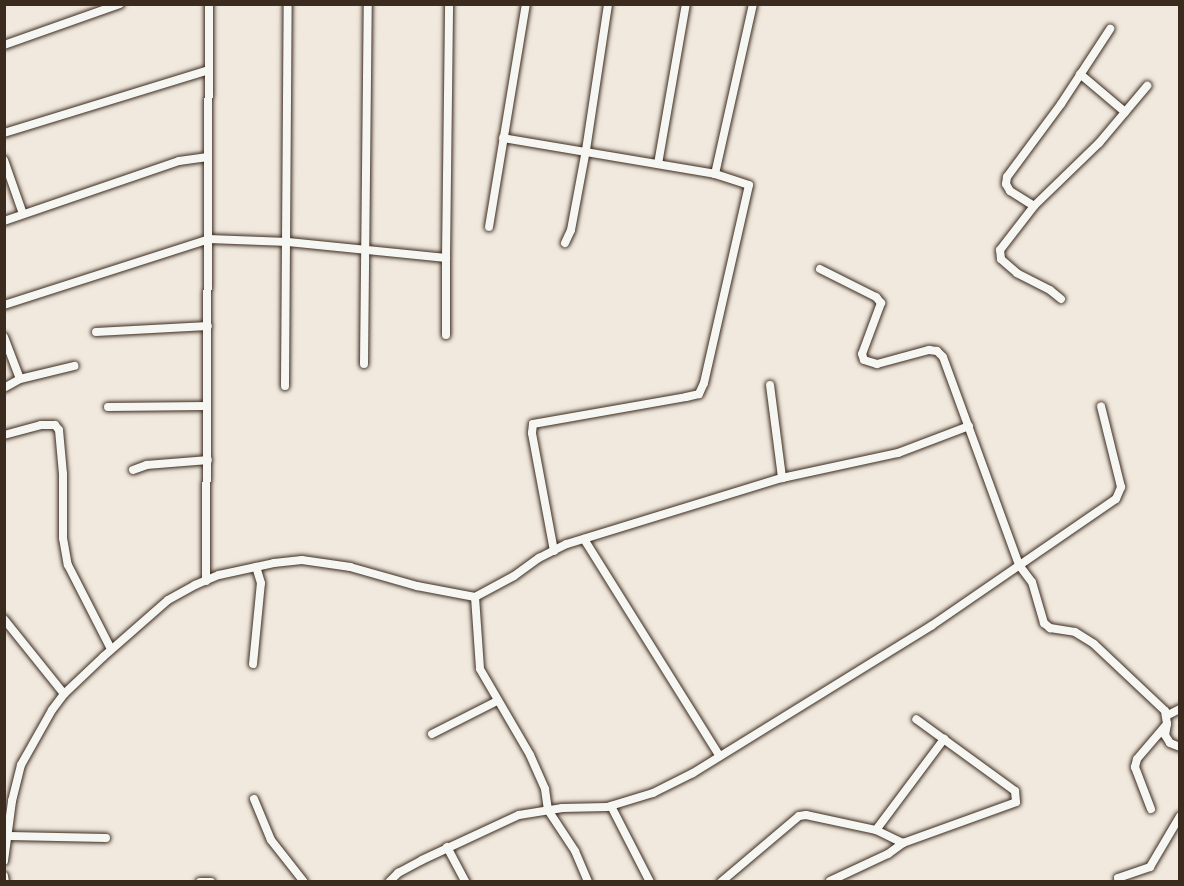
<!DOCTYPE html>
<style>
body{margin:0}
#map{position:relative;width:1184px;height:886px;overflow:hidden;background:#f1e9de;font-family:"Indie Flower",sans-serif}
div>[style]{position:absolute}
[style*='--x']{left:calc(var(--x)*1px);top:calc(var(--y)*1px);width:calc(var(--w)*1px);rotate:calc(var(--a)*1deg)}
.roads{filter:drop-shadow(0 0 2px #3b2a1e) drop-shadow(0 0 2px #3b2a1e)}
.street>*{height:8px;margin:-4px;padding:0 4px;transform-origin:4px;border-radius:4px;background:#f6f6f2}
span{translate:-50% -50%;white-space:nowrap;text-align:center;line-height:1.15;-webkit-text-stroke:5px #f6f6f2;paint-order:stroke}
.frame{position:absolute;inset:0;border:6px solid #3b2a1e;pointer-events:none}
</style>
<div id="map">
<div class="roads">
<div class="street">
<div style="--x:4;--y:45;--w:123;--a:-19.5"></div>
<div style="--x:1080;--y:74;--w:59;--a:40.2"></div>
<div style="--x:4;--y:133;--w:214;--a:-17.1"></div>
<div style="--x:503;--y:138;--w:215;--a:9.6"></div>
<div style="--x:715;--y:174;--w:174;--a:-77.4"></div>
<div style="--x:4;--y:160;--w:57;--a:70.6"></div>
<div style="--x:658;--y:164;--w:162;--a:-80.1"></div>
<div style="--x:1034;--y:206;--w:28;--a:-148"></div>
<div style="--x:1010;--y:191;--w:8;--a:-120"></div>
<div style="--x:1006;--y:184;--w:7;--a:-82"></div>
<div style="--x:1007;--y:177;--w:91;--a:-53.5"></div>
<div style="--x:1061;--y:104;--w:90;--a:-56.8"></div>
<div style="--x:4;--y:221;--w:185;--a:-18.9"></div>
<div style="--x:179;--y:161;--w:29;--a:-8"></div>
<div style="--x:489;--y:227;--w:226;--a:-80.6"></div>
<div style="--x:565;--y:243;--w:14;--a:-65"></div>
<div style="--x:571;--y:230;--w:81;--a:-79.4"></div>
<div style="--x:586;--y:150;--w:148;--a:-81.4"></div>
<div style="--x:820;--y:269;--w:63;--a:26.6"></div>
<div style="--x:876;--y:297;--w:8;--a:50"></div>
<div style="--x:881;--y:303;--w:54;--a:110.4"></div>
<div style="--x:862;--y:354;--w:6;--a:72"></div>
<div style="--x:864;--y:360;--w:14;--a:17"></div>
<div style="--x:877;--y:364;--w:54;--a:-15.1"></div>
<div style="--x:929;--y:350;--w:8;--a:7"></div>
<div style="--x:937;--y:351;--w:8;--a:45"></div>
<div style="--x:943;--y:357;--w:221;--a:69.9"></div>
<div style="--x:1019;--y:565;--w:21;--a:53"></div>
<div style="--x:1032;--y:582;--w:43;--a:73.7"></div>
<div style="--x:1044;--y:623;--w:8;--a:40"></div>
<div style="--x:1050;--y:628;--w:25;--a:9"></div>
<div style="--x:1075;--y:632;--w:22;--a:32"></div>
<div style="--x:1094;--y:644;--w:98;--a:43.3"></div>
<div style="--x:1165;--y:711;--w:13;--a:81"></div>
<div style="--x:1167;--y:724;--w:11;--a:100"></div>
<div style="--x:1165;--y:735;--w:9;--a:58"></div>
<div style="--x:1170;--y:743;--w:11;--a:22"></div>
<div style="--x:1061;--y:299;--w:14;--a:-141"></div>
<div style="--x:1050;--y:290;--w:37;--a:-153"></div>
<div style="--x:1017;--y:273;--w:21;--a:-139"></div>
<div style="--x:1001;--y:259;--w:9;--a:-96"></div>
<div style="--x:1000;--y:250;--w:56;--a:-52.3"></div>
<div style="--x:1034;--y:206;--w:91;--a:-44.1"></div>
<div style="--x:1099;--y:143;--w:75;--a:-49.9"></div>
<div style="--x:4;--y:305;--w:215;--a:-17.8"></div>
<div style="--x:209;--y:239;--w:79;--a:2.2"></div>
<div style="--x:288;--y:242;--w:159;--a:5.8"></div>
<div style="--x:446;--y:258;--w:254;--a:-89.3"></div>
<div style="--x:96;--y:332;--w:112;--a:-3.1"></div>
<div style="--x:446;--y:335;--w:77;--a:-90"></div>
<div style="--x:4;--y:337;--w:45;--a:69.1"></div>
<div style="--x:20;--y:379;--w:18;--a:151"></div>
<div style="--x:364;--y:364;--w:360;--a:-89.4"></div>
<div style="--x:20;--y:379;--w:56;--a:-13.5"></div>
<div style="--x:770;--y:385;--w:94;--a:82.6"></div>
<div style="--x:285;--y:386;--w:382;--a:-89.6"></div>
<div style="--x:108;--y:407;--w:99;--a:-0.6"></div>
<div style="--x:4;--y:435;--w:38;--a:-15"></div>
<div style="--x:41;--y:425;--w:14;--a:0"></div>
<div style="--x:55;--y:425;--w:6;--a:51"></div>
<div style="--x:59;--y:430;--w:44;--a:84.8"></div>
<div style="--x:63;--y:474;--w:64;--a:90"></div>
<div style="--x:63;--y:538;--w:27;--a:80"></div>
<div style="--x:68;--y:565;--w:94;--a:62.9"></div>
<div style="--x:133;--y:470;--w:15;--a:-20"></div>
<div style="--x:147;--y:465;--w:61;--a:-4.7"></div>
<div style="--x:584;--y:539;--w:255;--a:58"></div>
<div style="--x:554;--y:551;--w:120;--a:-100.6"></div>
<div style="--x:532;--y:433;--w:9;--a:-84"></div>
<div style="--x:533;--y:424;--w:155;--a:-10"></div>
<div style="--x:686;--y:397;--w:13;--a:-13"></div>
<div style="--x:699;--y:394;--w:12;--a:-66"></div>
<div style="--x:704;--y:383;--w:203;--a:-77.2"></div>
<div style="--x:749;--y:185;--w:36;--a:-162"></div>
<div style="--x:206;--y:581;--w:577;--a:-89.7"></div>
<div style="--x:475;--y:597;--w:72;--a:86"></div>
<div style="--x:480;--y:669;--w:99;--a:59.8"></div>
<div style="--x:530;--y:755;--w:37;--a:66"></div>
<div style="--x:545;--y:789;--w:21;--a:82"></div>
<div style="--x:548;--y:810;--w:49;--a:56.6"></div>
<div style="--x:575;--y:851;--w:34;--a:67"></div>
<div style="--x:4;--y:619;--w:96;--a:51.3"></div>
<div style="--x:253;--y:664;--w:81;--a:-84.4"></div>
<div style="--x:261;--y:583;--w:17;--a:-107"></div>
<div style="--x:1166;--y:716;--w:16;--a:-27"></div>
<div style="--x:432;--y:734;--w:73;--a:-26.9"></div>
<div style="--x:254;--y:799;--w:44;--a:67.5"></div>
<div style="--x:271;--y:840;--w:53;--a:51.8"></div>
<div style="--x:611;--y:806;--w:85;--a:62.8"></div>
<div style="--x:1151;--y:809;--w:45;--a:-110.9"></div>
<div style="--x:1135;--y:767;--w:8;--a:-76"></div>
<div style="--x:1137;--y:759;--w:45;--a:-49.5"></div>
<div style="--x:876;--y:830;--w:114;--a:-53.2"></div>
<div style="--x:9;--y:836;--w:97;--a:1.2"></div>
<div style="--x:447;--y:847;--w:40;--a:62"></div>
<div style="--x:4;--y:861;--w:61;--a:-82.4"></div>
<div style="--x:12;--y:801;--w:37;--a:-76"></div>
<div style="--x:21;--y:765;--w:63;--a:-60.6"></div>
<div style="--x:52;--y:710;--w:20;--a:-53"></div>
<div style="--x:64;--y:694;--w:54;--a:-43.5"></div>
<div style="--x:103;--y:657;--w:86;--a:-41.2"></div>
<div style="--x:168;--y:600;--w:31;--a:-29"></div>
<div style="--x:195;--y:585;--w:26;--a:-23"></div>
<div style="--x:219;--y:575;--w:56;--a:-12.3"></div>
<div style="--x:274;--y:563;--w:28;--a:-6"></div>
<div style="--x:302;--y:560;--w:49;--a:8.3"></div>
<div style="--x:350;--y:567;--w:70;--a:15.8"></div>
<div style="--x:417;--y:586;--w:59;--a:10.7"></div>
<div style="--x:475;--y:597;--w:44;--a:-28.3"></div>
<div style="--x:514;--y:576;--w:31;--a:-36"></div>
<div style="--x:539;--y:558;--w:31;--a:-27"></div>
<div style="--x:567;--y:544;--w:225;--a:-17.1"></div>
<div style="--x:782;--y:478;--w:119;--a:-12.2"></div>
<div style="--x:898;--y:453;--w:76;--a:-20.8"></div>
<div style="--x:4;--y:876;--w:6;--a:81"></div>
<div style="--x:830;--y:881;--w:64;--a:-25"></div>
<div style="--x:888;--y:854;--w:19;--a:-36"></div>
<div style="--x:903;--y:843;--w:120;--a:-19.9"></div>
<div style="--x:1016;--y:802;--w:11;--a:-95"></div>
<div style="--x:1015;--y:791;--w:122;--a:-144"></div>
<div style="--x:200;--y:882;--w:11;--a:0"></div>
<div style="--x:389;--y:882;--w:13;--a:-45"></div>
<div style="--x:398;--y:873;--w:27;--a:-28"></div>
<div style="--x:422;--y:860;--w:107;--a:-24.9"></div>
<div style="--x:519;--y:815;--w:44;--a:-9.2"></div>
<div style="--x:562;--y:808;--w:45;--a:-1.3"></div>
<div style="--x:607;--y:807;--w:48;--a:-16.9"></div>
<div style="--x:653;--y:793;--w:45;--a:-26.6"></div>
<div style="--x:693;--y:773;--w:280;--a:-31.7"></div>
<div style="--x:931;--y:626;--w:224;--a:-34.5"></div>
<div style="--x:1116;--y:499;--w:13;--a:-67"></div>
<div style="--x:1121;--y:487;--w:83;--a:-103.9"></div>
<div style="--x:721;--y:882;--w:102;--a:-40.2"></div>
<div style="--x:799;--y:816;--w:7;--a:-8"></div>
<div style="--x:806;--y:815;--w:72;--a:12.1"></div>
<div style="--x:876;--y:830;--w:30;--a:26"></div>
<div style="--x:1119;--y:882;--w:4;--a:-104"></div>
<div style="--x:1118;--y:878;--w:34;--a:-19"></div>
<div style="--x:1150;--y:867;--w:59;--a:-59.5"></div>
</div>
</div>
<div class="frame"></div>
</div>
